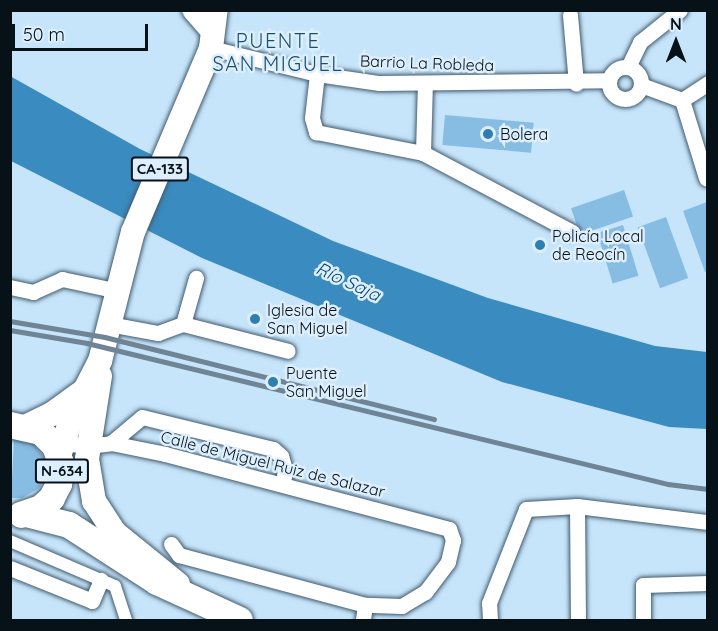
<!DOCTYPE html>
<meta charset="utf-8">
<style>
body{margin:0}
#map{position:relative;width:718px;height:631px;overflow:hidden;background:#c6e4fa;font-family:Quicksand,sans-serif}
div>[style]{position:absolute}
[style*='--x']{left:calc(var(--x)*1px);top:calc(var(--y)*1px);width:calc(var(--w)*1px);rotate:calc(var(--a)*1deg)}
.green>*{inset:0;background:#88bde3;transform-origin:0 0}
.water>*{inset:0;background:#3a8bbf}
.roads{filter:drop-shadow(0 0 2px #415b6e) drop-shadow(0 0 2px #415b6e)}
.pedestrian>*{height:12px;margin:-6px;padding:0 6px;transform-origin:6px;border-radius:6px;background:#fff}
.minor>*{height:15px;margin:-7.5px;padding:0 7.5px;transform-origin:7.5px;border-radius:7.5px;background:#fff}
.minor>.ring{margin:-7.5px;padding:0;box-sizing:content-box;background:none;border:15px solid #fff;border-radius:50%}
.tertiary>*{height:20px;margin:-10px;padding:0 10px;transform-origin:10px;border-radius:10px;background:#fff}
.primary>*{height:24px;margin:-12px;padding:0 12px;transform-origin:12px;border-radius:12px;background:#fff}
.trunk>*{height:26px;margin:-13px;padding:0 13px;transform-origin:13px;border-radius:13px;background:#fff}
.rail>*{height:4.5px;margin:-2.25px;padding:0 2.25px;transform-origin:2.25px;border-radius:2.25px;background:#6f8494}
.dots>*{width:16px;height:16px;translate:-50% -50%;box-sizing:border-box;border:3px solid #ddeffd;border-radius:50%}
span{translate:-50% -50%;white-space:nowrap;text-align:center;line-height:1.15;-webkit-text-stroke:5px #ddeffd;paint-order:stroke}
.shield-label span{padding:2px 4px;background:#ddeffd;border:2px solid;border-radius:4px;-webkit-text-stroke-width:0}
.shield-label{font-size:15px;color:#071118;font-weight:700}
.street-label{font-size:16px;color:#071118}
.poi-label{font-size:16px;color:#071118}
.left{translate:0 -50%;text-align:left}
.water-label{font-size:18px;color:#07486c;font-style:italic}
.quarter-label{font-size:20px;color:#184f71;letter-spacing:1.5px}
.frame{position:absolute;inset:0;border:12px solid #071118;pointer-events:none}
.north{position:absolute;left:646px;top:12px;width:60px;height:60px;-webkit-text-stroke:4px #ddeffd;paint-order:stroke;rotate:0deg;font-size:16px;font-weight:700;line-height:24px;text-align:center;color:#071118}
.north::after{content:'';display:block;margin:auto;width:21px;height:27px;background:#071118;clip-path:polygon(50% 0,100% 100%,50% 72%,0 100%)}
.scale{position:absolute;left:12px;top:24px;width:136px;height:27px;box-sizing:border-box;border:3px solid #071118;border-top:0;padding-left:8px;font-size:18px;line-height:21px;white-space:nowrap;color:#071118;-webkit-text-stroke:4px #ddeffd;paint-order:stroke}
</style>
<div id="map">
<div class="green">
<div style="left:445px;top:115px;width:89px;height:30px;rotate:5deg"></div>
<div style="left:624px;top:190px;width:28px;height:56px;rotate:71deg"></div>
<div style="clip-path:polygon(707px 202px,708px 271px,705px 272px,683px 211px)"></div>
<div style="left:666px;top:217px;width:65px;height:30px;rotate:70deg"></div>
<div style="left:623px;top:225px;width:53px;height:27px;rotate:73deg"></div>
<div style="clip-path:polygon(14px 438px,33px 443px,45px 459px,45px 479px,39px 488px,22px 498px,11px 498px)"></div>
</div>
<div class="water">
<div style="clip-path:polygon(10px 76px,140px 149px,333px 241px,488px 298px,655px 346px,707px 352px,707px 429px,669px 427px,502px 382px,202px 258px,11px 161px)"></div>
</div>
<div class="roads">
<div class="pedestrian">
<div style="--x:10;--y:541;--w:114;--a:23.2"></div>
<div style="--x:115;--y:586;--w:36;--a:72"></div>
</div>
<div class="minor">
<div style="--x:570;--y:15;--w:69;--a:85"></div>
<div style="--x:211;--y:48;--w:109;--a:13.8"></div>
<div style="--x:317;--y:74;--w:63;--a:8.3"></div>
<div style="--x:379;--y:83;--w:230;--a:-0.7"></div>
<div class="ring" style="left:609px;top:67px;width:17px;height:17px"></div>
<div style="--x:628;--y:67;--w:28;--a:-64"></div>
<div style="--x:640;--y:42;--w:51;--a:-38.7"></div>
<div style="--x:317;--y:74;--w:44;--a:96.5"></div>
<div style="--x:312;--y:118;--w:15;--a:74"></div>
<div style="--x:316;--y:132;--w:109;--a:11.1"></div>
<div style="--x:423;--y:153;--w:169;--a:27.9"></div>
<div style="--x:641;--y:85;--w:44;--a:20.1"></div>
<div style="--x:682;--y:100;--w:31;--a:-33"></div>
<div style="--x:682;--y:100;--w:82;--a:72.9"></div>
<div style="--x:423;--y:153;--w:70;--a:-88.4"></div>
<div style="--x:10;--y:287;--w:24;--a:12"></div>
<div style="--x:33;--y:292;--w:32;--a:-24"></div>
<div style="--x:62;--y:279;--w:57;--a:12.1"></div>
<div style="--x:109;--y:324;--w:50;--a:10.4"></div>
<div style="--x:158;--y:333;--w:27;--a:-20"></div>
<div style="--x:183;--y:324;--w:48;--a:-74.2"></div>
<div style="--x:183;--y:324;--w:108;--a:14.4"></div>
<div style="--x:55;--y:442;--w:33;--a:7"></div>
<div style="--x:88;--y:446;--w:23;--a:-7"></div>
<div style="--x:111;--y:443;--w:55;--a:11.5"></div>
<div style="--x:165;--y:454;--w:294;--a:14.8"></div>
<div style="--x:449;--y:529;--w:12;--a:70"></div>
<div style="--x:453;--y:540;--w:23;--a:103"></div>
<div style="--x:448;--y:562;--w:38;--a:127"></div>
<div style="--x:425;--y:592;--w:27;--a:149"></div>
<div style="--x:402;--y:606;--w:37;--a:-178"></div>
<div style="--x:111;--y:443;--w:40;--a:-40"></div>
<div style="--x:142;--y:417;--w:135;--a:13.7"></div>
<div style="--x:273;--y:449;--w:11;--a:41"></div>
<div style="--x:281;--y:456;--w:14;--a:73"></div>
<div style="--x:285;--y:469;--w:15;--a:98"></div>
<div style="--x:577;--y:506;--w:132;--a:7"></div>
<div style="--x:171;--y:544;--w:14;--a:54"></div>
<div style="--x:179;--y:555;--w:193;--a:15"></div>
<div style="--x:365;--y:605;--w:15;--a:98"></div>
<div style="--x:10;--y:568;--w:88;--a:21.9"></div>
<div style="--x:92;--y:601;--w:23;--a:-67"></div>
<div style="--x:490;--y:620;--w:17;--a:-93"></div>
<div style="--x:489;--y:603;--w:101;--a:-68.5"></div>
<div style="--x:526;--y:509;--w:51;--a:-3.4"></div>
<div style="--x:577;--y:506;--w:114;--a:89.5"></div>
<div style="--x:643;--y:620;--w:35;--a:-90"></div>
<div style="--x:643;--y:585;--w:65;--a:-1.8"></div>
</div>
<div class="tertiary">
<div style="--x:192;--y:10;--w:33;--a:49"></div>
</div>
<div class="primary">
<div style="--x:100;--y:376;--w:84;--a:98.9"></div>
<div style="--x:87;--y:459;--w:43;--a:80.5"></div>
<div style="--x:94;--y:501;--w:38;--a:57"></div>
<div style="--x:115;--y:533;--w:81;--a:39"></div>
<div style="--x:27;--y:426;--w:28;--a:-26"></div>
<div style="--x:52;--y:414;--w:37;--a:-36"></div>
<div style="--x:59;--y:456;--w:45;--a:-72"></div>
<div style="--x:73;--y:413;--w:59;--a:-62.6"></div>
<div style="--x:100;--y:361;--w:133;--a:-75.7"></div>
<div style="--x:133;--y:232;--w:200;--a:-67"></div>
<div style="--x:211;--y:48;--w:38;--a:-83"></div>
</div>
<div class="trunk">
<div style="--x:10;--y:425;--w:32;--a:13"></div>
<div style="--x:41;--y:432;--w:20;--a:45"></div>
<div style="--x:55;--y:446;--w:18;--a:71"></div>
<div style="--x:61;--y:463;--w:21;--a:95"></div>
<div style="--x:59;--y:484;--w:16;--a:117"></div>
<div style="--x:52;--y:498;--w:15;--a:138"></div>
<div style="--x:41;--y:508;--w:21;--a:161"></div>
<div style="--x:26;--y:514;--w:44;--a:14.3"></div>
<div style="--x:69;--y:525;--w:105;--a:32.9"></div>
<div style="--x:157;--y:582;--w:91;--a:24.6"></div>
</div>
</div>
<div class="rail">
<div style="--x:10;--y:321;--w:96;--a:9.6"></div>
<div style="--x:105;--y:337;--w:339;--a:14"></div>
<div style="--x:10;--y:330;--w:78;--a:9.6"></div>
<div style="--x:87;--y:343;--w:598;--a:13.64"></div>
<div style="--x:668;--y:484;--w:40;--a:7.1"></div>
</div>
<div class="dots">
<div style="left:488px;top:134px;background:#2f7eb0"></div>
<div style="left:540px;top:245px;background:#2f7eb0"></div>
<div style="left:255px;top:319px;background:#2f7eb0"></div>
<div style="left:273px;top:382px;background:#2f7eb0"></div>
</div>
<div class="shield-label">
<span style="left:160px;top:169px">CA-133</span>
<span style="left:62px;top:471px">N-634</span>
</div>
<div class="street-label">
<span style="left:427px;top:63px;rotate:2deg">Barrio La Robleda</span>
<span style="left:273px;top:464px;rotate:14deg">Calle de Miguel Ruiz de Salazar</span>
</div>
<div class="poi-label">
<span class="left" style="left:500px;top:134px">Bolera</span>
<span class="left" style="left:552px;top:245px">Policía Local<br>de Reocín</span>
<span class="left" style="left:267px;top:319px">Iglesia de<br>San Miguel</span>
<span class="left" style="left:286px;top:382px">Puente<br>San Miguel</span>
</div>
<div class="water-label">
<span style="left:348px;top:282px;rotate:25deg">Río Saja</span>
</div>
<div class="quarter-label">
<span style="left:278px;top:52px">PUENTE<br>SAN MIGUEL</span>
</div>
<div class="frame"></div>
<div class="north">N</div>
<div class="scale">50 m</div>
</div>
